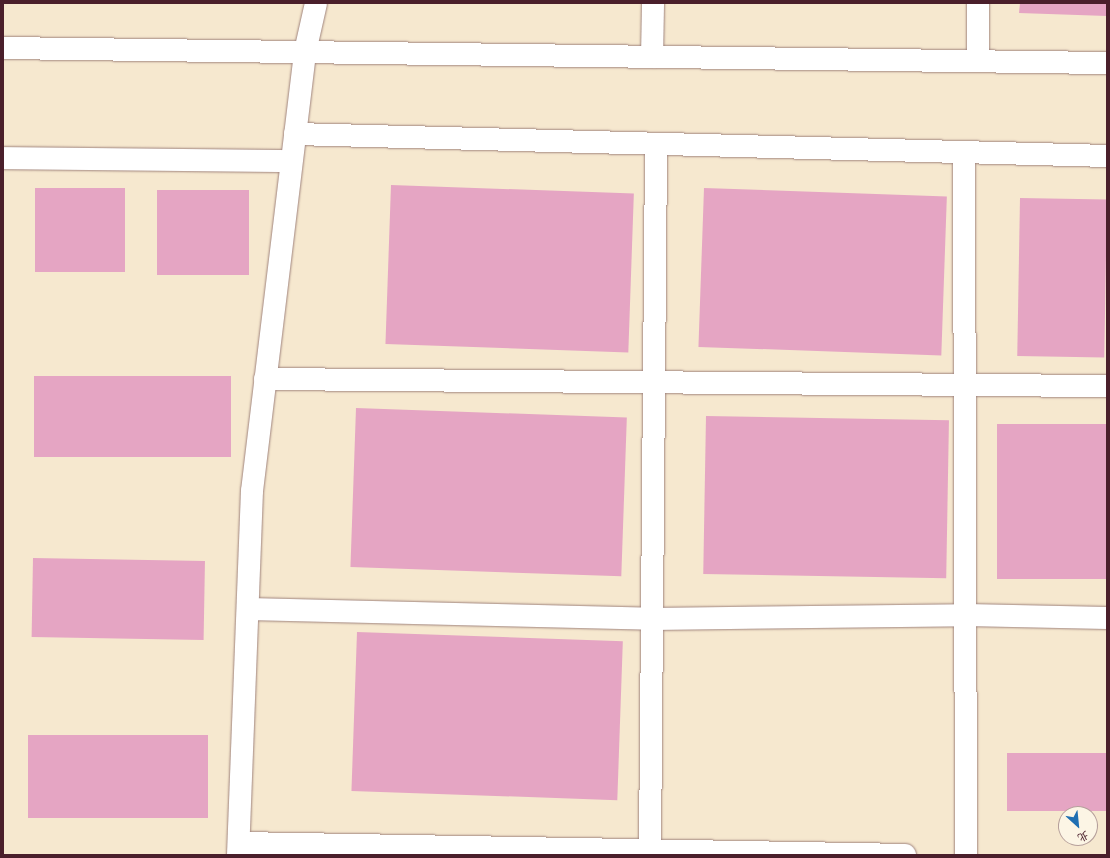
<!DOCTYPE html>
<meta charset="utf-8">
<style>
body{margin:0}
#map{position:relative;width:1110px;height:858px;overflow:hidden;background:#f6e8cf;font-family:Pangolin,"LXGW WenKai TC",sans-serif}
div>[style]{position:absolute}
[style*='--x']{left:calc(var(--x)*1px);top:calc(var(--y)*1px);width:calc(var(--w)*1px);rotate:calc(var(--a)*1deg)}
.building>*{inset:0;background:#e5a5c3;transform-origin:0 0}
.roads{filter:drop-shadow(0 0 1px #a0847d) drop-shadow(0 0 1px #a0847d)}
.minor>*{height:22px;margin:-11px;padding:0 11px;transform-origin:11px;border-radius:11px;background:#fff}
span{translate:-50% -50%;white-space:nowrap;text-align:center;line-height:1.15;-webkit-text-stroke:3px #fcf5e5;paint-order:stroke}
.frame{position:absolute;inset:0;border:4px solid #4a1f2b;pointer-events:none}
.north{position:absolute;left:1058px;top:806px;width:40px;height:40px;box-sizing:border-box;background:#fcf5e5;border:1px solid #b59f9b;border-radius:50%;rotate:153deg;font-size:11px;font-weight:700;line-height:16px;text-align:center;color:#4a1f2b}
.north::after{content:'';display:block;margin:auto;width:14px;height:18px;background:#1f6fb2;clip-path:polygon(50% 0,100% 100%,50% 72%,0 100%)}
</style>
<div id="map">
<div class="building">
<div style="clip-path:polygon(1020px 3px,1107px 3px,1107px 16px,1019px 13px)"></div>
<div style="left:391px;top:185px;width:243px;height:159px;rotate:2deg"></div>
<div style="left:35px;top:188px;width:90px;height:84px"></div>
<div style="left:704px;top:188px;width:243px;height:159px;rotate:2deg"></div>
<div style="left:157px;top:190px;width:92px;height:85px"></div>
<div style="left:1020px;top:198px;width:87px;height:158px;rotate:1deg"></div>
<div style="left:34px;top:376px;width:197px;height:81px"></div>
<div style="left:356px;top:408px;width:271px;height:159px;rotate:2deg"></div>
<div style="left:706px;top:416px;width:243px;height:158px;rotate:1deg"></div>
<div style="left:997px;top:424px;width:110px;height:155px"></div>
<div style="left:33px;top:558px;width:172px;height:79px;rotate:1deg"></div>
<div style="left:357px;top:632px;width:266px;height:159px;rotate:2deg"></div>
<div style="left:28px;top:735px;width:180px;height:83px"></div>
<div style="left:1107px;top:753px;width:58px;height:100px;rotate:90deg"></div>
</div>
<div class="roads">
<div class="minor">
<div style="--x:978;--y:3;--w:58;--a:90"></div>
<div style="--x:3;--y:48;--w:1104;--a:0.78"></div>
<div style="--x:652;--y:57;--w:54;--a:-88.9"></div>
<div style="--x:295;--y:134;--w:812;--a:1.55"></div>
<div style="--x:964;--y:152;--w:703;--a:89.84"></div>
<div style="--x:3;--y:158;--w:288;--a:0.6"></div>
<div style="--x:265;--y:379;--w:842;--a:0.48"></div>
<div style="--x:248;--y:609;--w:404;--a:1.4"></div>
<div style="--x:652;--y:619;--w:314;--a:-0.7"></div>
<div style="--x:966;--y:615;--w:141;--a:1.2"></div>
<div style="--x:240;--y:843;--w:665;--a:1.03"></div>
<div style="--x:650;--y:850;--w:706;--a:-89.51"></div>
<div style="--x:238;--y:855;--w:364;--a:-87.8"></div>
<div style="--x:252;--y:491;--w:442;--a:-83.1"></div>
<div style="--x:305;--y:52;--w:50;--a:-77.3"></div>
</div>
</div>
<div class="frame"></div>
<div class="north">北</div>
</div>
